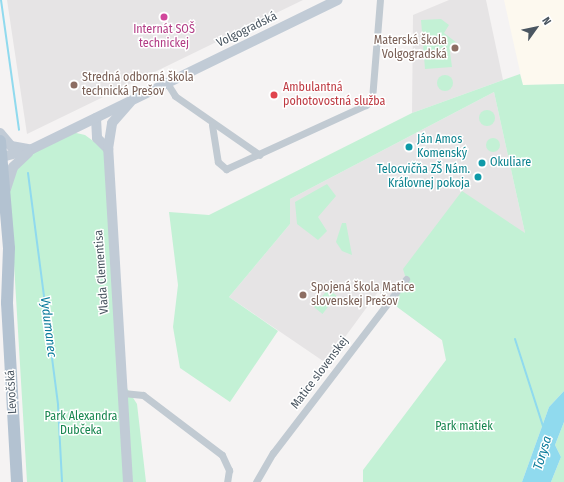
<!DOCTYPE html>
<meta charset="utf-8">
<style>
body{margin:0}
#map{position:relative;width:564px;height:482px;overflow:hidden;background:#f5f3f3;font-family:"Fira Sans Condensed",sans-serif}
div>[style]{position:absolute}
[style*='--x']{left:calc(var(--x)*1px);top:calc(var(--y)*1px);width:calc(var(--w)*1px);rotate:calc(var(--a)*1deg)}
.commercial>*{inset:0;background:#fdf9ef}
.education>*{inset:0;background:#e6e4e5}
.green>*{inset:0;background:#c3f1d5;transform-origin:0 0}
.round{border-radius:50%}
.water>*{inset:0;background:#90daee}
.stream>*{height:2px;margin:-1px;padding:0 1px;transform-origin:1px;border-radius:1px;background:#90daee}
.street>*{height:7px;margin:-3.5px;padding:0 3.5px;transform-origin:3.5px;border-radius:3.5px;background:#c1cad2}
.secondary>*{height:10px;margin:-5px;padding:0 5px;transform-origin:5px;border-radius:5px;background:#c1cbd6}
.primary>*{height:12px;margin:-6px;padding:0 6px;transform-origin:6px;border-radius:6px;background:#b3c2d1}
.dots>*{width:11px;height:11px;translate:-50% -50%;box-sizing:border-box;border:2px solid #fff;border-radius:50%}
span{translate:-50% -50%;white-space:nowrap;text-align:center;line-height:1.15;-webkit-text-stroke:3px #fff;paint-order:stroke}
.hotel-label{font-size:12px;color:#b23c85}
.street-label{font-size:12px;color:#4a5661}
.education-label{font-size:12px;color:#785e54}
.right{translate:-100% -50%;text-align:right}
.left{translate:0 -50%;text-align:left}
.health-label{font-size:12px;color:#be3a42}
.culture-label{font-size:12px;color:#0d838f}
.park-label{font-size:12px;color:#17864f}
.water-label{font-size:13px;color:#0c7c9b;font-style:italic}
.north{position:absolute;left:516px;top:8px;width:40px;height:40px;-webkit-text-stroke:3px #fff;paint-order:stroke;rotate:57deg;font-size:11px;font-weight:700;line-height:16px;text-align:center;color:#4a5661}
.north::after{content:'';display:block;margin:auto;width:14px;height:18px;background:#4a5661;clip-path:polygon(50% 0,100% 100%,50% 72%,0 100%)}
</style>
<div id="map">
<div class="commercial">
<div style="clip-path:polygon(504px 0,564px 0,564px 84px,523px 85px)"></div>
</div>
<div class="education">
<div style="clip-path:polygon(7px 0,303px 0,27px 134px)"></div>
<div style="clip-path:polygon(449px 0,486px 0,503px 80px,412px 113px,413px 15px)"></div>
<div style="clip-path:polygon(494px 92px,525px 233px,442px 340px,378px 292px,326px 363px,229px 297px,290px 224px,290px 199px)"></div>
</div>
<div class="green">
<div style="clip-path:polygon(441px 19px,449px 25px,444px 33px,457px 43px,450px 52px,452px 67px,425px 69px,421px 20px)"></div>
<div style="clip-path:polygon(520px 74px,523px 85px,564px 84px,564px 391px,549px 407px,522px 482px,363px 482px,363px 470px,446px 360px,442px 340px,389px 301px,406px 279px,403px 269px,462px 191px,525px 233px,494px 92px,290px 199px,290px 224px,229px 297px,278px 331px,230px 402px,180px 368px,173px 327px,178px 285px,169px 212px,209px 215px,412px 113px)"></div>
<div class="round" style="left:437px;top:75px;width:16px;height:16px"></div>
<div class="round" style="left:479px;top:110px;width:16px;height:16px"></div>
<div style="clip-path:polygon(72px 132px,85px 135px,104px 149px,123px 382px,137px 404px,146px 482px,27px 482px,9px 180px,31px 152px)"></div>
<div class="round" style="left:486px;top:138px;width:14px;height:14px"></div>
<div style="clip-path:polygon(327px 184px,336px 196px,318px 217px,327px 231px,318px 240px,297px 224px,295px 202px)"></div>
<div style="clip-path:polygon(342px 223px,346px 223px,352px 255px,342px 251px,336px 242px)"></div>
<div style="left:328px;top:289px;width:11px;height:23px;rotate:38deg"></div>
<div style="clip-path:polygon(564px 422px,564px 482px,551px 482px,561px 457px,555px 445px)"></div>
</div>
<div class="water">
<div style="clip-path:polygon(564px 391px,564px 422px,555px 445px,561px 457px,551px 482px,522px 482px,549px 407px)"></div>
</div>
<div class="stream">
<div style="--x:1;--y:0;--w:131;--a:82.1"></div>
<div style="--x:28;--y:173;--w:234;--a:82.6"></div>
<div style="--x:58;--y:405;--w:77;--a:87"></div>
<div style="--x:515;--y:339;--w:91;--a:72.2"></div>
</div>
<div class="street">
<div style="--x:167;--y:83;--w:15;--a:58"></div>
<div style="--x:175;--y:96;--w:103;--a:34.8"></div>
<div style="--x:212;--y:125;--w:37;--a:81"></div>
<div style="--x:218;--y:162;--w:11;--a:41"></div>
<div style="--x:226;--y:169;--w:154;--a:-24.6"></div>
<div style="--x:366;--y:105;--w:8;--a:-45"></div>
<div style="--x:372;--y:99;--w:99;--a:-85.4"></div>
<div style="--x:123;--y:393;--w:20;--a:6"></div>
<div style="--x:143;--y:395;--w:99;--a:37.2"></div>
<div style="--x:222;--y:455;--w:17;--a:65"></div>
<div style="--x:229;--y:470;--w:12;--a:99"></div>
<div style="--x:256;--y:482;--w:34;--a:-60"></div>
<div style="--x:273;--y:453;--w:219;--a:-52.6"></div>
</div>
<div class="secondary">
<div style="--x:96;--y:118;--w:20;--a:87"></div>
<div style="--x:97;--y:138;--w:16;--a:45"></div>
<div style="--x:0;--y:133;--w:17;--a:50"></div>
<div style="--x:11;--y:146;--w:17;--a:10"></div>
<div style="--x:2;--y:157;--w:31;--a:-15"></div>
<div style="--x:32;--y:149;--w:340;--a:-26"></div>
<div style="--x:6;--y:189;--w:23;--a:-72"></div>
<div style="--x:13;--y:167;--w:21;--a:-43"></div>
<div style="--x:128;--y:482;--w:334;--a:-93.4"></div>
<div style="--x:108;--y:149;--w:26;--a:-81"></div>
<div style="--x:112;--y:123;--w:28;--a:-49"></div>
</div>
<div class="primary">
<div style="--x:0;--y:141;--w:107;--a:85.2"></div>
<div style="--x:9;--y:248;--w:55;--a:92.1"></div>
<div style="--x:7;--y:303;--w:179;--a:86.8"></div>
</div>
<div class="dots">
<div style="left:164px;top:17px;background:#d1479c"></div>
<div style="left:455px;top:48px;background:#8d6e63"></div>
<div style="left:74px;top:85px;background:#8d6e63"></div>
<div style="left:274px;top:95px;background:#e0444e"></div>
<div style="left:409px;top:147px;background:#0f9aa8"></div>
<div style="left:482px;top:163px;background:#0f9aa8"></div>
<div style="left:478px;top:177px;background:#0f9aa8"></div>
<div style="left:303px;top:295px;background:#8d6e63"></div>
</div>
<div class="hotel-label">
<span style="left:164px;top:37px">Internát SOŠ<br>technickej</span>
</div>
<div class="street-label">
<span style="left:247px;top:30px;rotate:-26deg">Volgogradská</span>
<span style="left:102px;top:272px;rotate:-94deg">Vlada Clementisa</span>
<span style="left:320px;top:373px;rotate:-53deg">Matice slovenskej</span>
<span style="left:12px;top:392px;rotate:-93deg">Levočská</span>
</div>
<div class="education-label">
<span class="right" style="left:447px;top:48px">Materská škola<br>Volgogradská</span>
<span class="left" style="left:82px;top:85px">Stredná odborná škola<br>technická Prešov</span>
<span class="left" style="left:311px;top:295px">Spojená škola Matice<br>slovenskej Prešov</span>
</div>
<div class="health-label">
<span class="left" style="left:283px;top:95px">Ambulantná<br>pohotovostná služba</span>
</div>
<div class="culture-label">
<span class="left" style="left:417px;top:147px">Ján Amos<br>Komenský</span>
<span class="left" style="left:490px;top:163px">Okuliare</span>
<span class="right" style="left:470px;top:177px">Telocvičňa ZŠ Nám.<br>Kráľovnej pokoja</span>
</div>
<div class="park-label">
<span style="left:81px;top:424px">Park Alexandra<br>Dubčeka</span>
<span style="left:464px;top:427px">Park matiek</span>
</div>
<div class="water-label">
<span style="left:48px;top:327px;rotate:83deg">Vydumanec</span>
<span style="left:543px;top:453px;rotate:-73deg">Torysa</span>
</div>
<div class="north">N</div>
</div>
